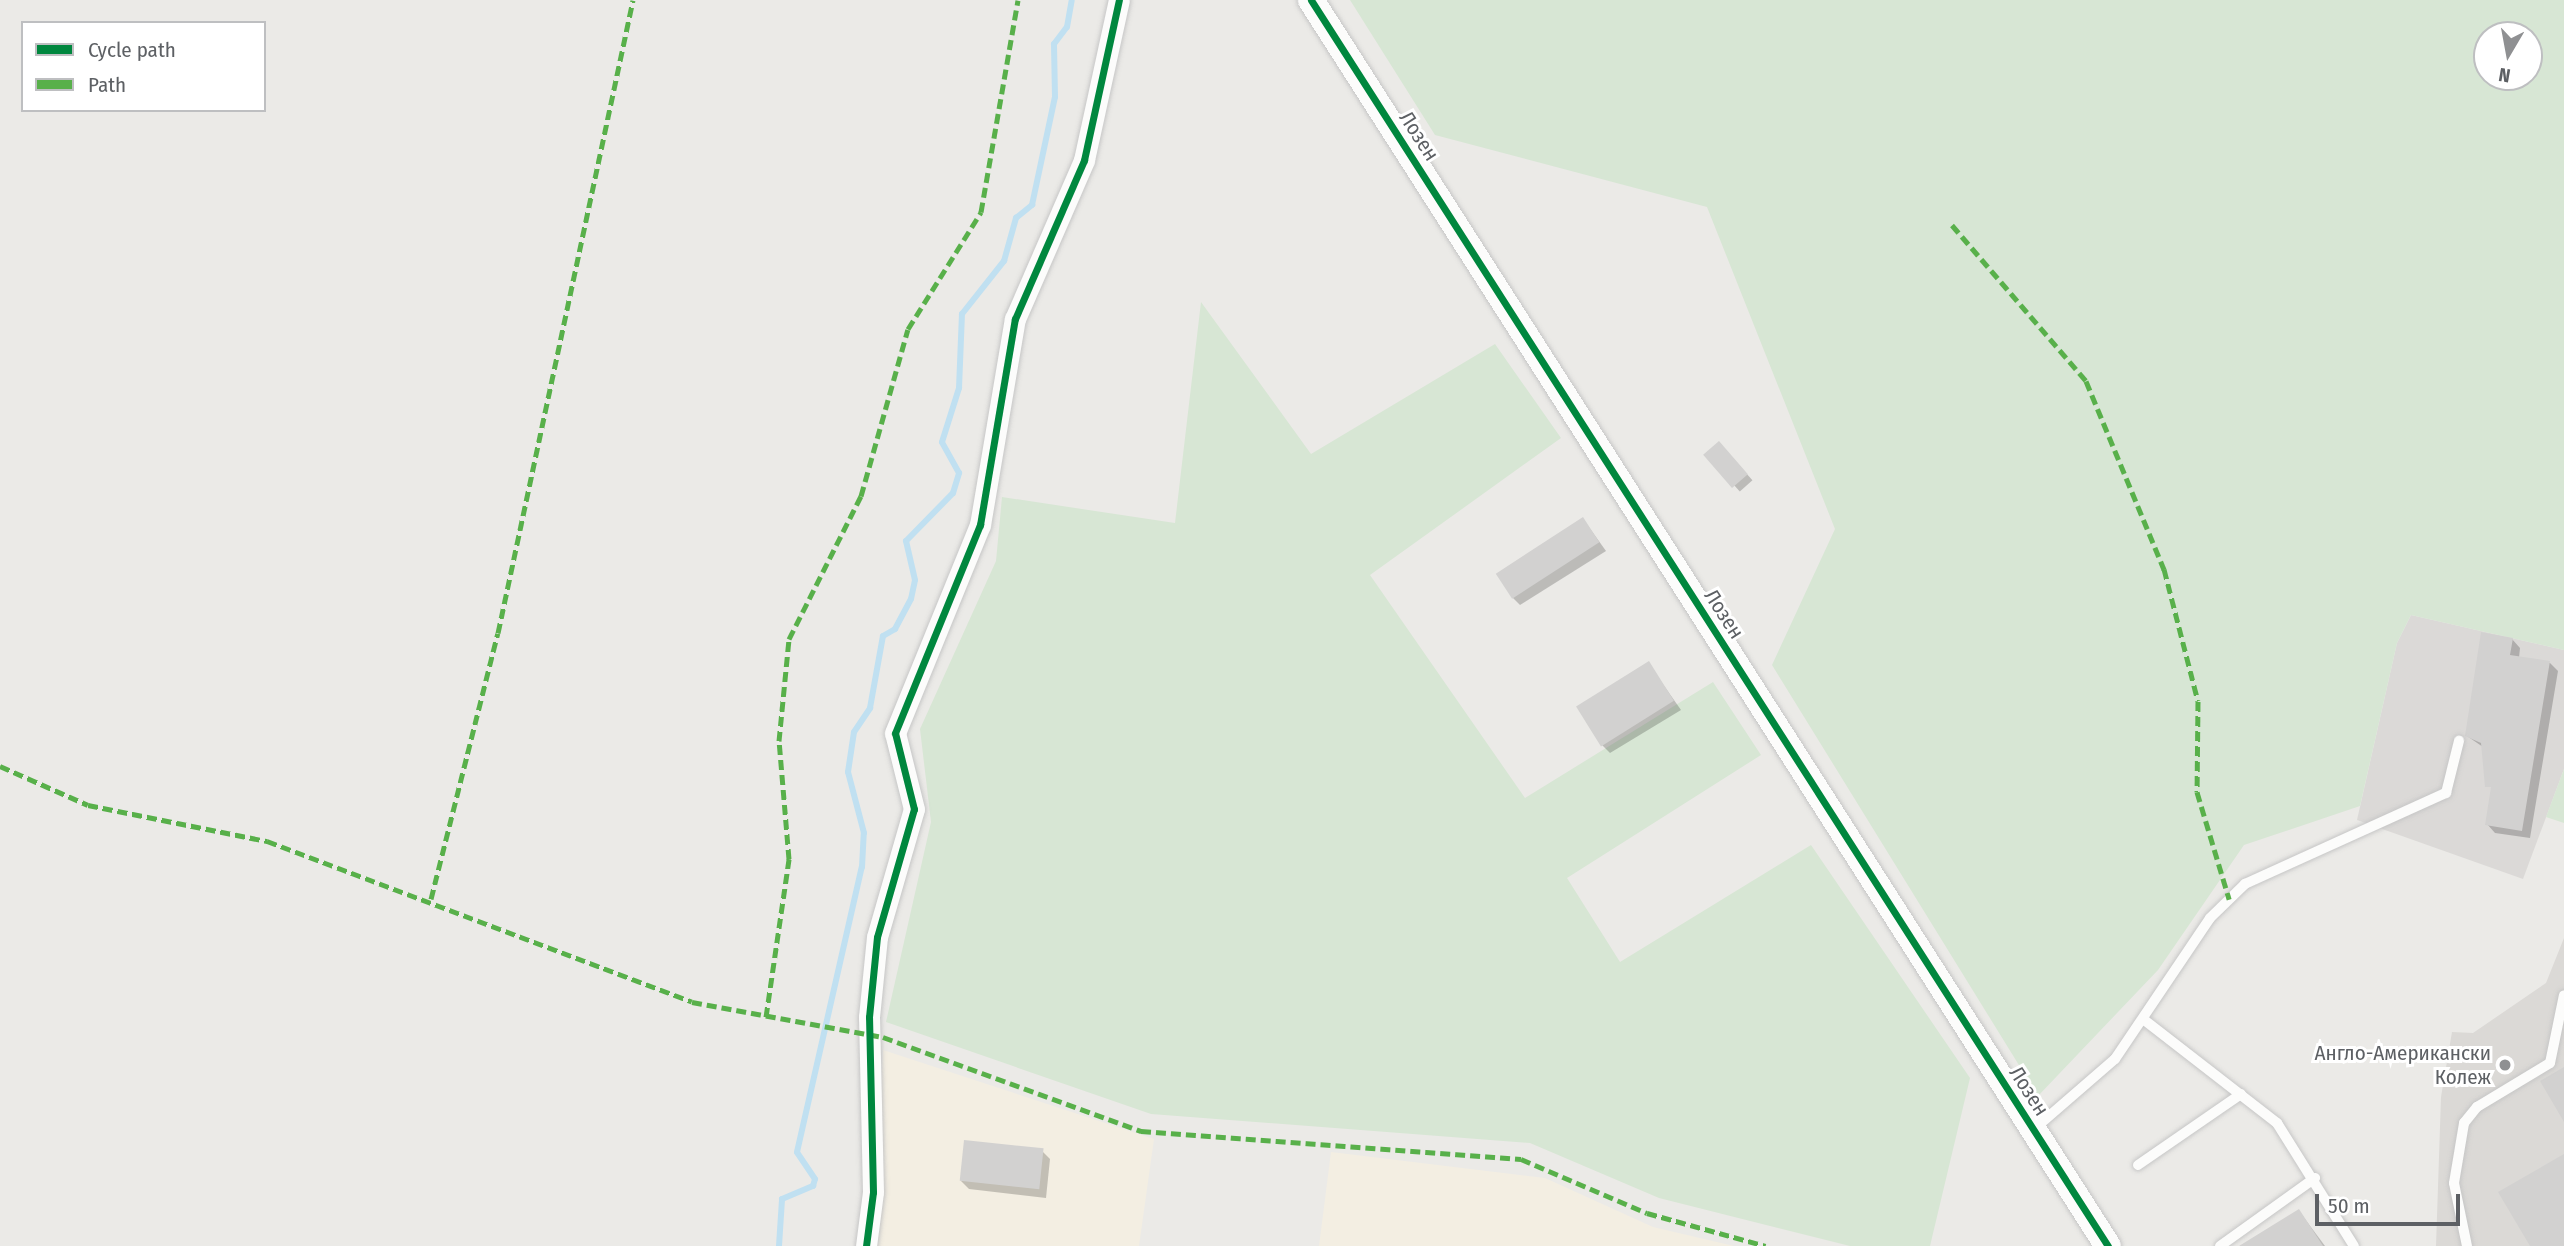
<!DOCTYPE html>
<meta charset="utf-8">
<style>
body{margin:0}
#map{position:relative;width:2564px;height:1246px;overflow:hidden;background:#ebeae7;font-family:"Fira Sans Condensed",sans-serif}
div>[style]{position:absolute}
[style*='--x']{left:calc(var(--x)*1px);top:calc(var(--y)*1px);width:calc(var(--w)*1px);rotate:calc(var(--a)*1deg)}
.commercial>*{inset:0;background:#f3eee2}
.industrial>*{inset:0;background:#dbd9d7}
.education>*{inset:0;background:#dbd9d6}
.green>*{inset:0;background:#d7e6d4}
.shadow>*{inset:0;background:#0003;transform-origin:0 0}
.stream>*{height:6px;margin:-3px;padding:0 3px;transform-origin:3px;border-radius:3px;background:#c0e0f1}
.building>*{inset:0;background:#d2d1d0;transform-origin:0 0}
.roads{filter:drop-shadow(0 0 2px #c6c6c6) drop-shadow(0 0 2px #c6c6c6)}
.service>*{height:10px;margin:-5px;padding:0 5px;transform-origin:5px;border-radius:5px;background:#fcfcfb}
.minor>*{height:21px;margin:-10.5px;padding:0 10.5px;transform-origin:10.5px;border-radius:10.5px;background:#fcfcfb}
.tertiary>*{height:26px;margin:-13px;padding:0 13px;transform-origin:13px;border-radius:13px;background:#fcfcfb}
.quiet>*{height:5px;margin-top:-2.5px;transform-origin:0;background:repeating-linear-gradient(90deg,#58b04a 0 10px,transparent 0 15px)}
.cycleway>*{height:7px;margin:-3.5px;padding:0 3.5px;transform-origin:3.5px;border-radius:3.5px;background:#00873e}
.dots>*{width:19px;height:19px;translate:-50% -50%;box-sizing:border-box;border:4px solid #fff;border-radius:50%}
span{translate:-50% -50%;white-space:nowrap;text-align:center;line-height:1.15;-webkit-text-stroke:6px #fff;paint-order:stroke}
.street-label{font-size:21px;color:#5d6064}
.poi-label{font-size:21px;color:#5d6064}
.right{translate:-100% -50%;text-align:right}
.legend{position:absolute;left:21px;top:21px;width:245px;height:91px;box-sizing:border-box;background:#fff;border:2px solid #bebfc1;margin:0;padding:9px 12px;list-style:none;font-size:21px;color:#5d6064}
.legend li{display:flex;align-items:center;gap:14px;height:35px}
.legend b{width:35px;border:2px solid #bebfc1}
.north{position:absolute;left:2473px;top:21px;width:70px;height:70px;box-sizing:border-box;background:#fff;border:2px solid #bebfc1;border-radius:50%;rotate:190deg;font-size:19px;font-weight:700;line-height:28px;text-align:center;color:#5d6064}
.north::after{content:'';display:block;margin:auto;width:24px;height:32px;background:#8f9092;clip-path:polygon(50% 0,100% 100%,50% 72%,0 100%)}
.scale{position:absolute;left:2315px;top:1194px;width:145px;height:32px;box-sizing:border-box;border:4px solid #5d6064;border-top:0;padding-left:9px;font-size:21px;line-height:24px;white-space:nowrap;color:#5d6064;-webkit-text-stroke:5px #fff;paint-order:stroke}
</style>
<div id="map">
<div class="commercial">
<div style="clip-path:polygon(883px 1050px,1154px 1139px,1139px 1246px,873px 1246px)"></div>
<div style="clip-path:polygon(1331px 1152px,1545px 1178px,1653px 1227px,1734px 1246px,1319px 1246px)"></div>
</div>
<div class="industrial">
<div style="clip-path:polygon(2411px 615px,2564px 650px,2564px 769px,2523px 879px,2357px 820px,2397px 643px)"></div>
</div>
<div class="education">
<div style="clip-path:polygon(2564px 938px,2564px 1246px,2436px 1246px,2441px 1097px,2452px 1032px,2473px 1033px,2546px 983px)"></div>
</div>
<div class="green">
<div style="clip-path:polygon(evenodd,1350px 0,2564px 0,2564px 650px,2411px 615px,2397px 643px,2360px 806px,2244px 845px,2158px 970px,2038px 1096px,1772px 665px,1835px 529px,1707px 207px,1435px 135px,1350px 0,2487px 35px,2529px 35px,2529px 77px,2487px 77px,2487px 35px)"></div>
<div style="clip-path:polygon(1201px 302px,1311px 454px,1495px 344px,1561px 438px,1370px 575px,1525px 798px,1713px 682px,1761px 755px,1567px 878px,1620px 962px,1811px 845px,1970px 1078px,1930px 1246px,1850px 1246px,1659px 1198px,1530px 1143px,1151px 1114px,886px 1022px,931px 822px,920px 729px,996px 561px,1002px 497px,1175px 523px)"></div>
<div style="clip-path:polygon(2564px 769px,2564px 823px,2546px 817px)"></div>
</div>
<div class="shadow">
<div style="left:1719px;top:443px;width:50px;height:17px;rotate:48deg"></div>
<div style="clip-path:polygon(1583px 519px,1606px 551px,1520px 605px,1512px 597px)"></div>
<div style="clip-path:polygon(2512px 639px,2520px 648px,2519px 658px,2550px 663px,2558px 671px,2530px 838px,2495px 833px,2487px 824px,2492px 791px,2483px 747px,2467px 736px)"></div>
<div style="clip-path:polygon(1648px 663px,1681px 710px,1610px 753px,1602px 745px)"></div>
<div style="clip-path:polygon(1042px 1151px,1050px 1159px,1046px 1198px,969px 1189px,961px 1181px)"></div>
<div style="clip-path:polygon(2299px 1211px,2325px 1246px,2242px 1246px)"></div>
</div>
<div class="stream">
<div style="--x:779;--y:1246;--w:47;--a:-86.3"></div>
<div style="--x:782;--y:1199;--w:34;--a:-23"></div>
<div style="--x:813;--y:1186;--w:7;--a:-74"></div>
<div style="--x:815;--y:1179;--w:32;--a:-124"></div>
<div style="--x:797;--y:1152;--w:292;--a:-77.2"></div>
<div style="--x:862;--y:867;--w:34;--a:-87"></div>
<div style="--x:864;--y:833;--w:63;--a:-104.7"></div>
<div style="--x:848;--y:772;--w:40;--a:-81.5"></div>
<div style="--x:854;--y:732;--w:29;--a:-56"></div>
<div style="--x:870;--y:708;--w:73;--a:-79.8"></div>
<div style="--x:883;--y:636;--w:14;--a:-30"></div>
<div style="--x:895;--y:629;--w:34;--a:-62"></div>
<div style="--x:911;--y:599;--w:19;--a:-78"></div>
<div style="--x:915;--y:580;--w:40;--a:-103"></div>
<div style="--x:906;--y:541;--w:67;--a:-45.6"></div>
<div style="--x:953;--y:493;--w:21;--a:-73"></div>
<div style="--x:959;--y:473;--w:35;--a:-119"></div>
<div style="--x:942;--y:442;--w:57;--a:-72.5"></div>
<div style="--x:959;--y:388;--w:74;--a:-87.7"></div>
<div style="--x:962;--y:314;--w:68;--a:-51.6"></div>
<div style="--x:1004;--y:261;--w:45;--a:-74.4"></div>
<div style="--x:1016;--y:218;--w:21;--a:-39"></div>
<div style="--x:1032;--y:205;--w:110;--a:-78"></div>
<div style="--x:1055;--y:97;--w:53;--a:-91.1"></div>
<div style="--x:1054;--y:44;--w:21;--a:-53"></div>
<div style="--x:1067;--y:27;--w:27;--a:-80"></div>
</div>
<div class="building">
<div style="left:1719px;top:441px;width:44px;height:21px;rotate:49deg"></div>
<div style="left:1583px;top:517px;width:30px;height:104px;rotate:57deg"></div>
<div style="clip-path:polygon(2481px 632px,2513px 638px,2510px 655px,2550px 661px,2522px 831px,2485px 825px,2491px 787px,2485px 787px,2481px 743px,2465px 736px)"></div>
<div style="left:1649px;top:661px;width:47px;height:86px;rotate:58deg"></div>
<div style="clip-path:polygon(2564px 1067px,2564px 1122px,2540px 1081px)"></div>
<div style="left:964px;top:1140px;width:80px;height:41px;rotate:6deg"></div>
<div style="clip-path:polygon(2564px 1154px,2564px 1246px,2530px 1246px,2498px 1192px)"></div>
<div style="clip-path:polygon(2299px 1209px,2323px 1246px,2239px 1246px)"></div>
</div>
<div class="roads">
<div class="service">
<div style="--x:2143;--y:1019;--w:170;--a:37.8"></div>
<div style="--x:2277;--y:1123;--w:145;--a:58"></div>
<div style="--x:2033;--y:1130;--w:108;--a:-40.9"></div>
<div style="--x:2115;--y:1059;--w:170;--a:-56"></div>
<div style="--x:2210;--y:918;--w:49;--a:-44.2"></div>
<div style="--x:2245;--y:884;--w:221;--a:-24.4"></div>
<div style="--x:2446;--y:793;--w:54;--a:-76"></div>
<div style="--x:2138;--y:1165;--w:125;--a:-34.6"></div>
<div style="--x:2220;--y:1246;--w:117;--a:-35.6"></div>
<div style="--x:2467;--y:1246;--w:64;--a:-101.7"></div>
<div style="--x:2454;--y:1183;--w:61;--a:-80.5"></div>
<div style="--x:2464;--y:1123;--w:21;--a:-51"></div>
<div style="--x:2477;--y:1107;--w:85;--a:-31.1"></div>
<div style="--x:2550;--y:1063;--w:69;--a:-78.4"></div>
</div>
<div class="minor">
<div style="--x:866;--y:1246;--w:54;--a:-82.6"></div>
<div style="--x:873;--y:1192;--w:175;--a:-91.3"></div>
<div style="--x:869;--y:1017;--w:80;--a:-84.3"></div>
<div style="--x:877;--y:937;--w:133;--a:-73.9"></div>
<div style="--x:914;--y:809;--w:78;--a:-104"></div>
<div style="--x:895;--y:733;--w:225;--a:-67.8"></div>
<div style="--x:980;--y:525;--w:209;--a:-80.4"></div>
<div style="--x:1015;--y:319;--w:173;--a:-66.5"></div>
<div style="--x:1084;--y:160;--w:164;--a:-77.7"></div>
</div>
<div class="tertiary">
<div style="--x:1311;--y:0;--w:1479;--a:57.4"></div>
</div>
</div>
<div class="quiet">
<div style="--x:1952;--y:225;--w:206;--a:49.3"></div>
<div style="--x:2086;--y:381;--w:204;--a:67.5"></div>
<div style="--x:2164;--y:569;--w:136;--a:75.6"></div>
<div style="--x:2198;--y:701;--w:91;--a:90.6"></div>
<div style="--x:2197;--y:792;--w:112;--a:73.3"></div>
<div style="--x:0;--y:766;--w:96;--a:23.9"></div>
<div style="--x:88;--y:805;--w:183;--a:11.4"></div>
<div style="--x:267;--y:841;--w:454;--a:20.7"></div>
<div style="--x:692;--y:1002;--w:194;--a:10.4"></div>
<div style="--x:883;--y:1037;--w:275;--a:20"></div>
<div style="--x:1141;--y:1131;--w:381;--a:4.2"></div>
<div style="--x:1521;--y:1159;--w:137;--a:23.2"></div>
<div style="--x:1647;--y:1213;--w:123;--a:15.5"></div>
<div style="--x:431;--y:899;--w:274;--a:-75.9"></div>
<div style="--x:498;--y:633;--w:647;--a:-77.96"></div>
<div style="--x:766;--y:1017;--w:160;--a:-81.7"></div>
<div style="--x:789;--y:859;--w:118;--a:-94.8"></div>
<div style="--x:779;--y:741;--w:102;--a:-84.4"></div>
<div style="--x:789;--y:639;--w:160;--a:-63.3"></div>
<div style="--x:861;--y:496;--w:173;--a:-74.3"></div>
<div style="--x:908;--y:329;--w:138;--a:-58"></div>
<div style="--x:981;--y:212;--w:215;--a:-80.1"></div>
</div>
<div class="cycleway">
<div style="--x:1311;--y:0;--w:1479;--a:57.4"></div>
<div style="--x:866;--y:1246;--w:54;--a:-82.6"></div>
<div style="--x:873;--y:1192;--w:175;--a:-91.3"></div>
<div style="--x:869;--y:1017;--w:80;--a:-84.3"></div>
<div style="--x:877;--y:937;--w:133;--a:-73.9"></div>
<div style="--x:914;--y:809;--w:78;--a:-104"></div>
<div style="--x:895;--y:733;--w:225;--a:-67.8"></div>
<div style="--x:980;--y:525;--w:209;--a:-80.4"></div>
<div style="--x:1015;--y:319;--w:173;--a:-66.5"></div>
<div style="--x:1084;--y:160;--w:164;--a:-77.7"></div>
</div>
<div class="dots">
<div style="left:2505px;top:1065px;background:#8f9092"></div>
</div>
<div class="street-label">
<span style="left:1419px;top:136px;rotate:57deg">Лозен</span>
<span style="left:1724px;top:614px;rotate:57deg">Лозен</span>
<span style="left:2029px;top:1091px;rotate:57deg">Лозен</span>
</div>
<div class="poi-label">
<span class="right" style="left:2491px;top:1065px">Англо-Американски<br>Колеж</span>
</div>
<ul class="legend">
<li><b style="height:9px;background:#00873e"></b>Cycle path</li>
<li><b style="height:9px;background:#58b04a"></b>Path</li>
</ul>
<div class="north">N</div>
<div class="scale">50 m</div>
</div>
